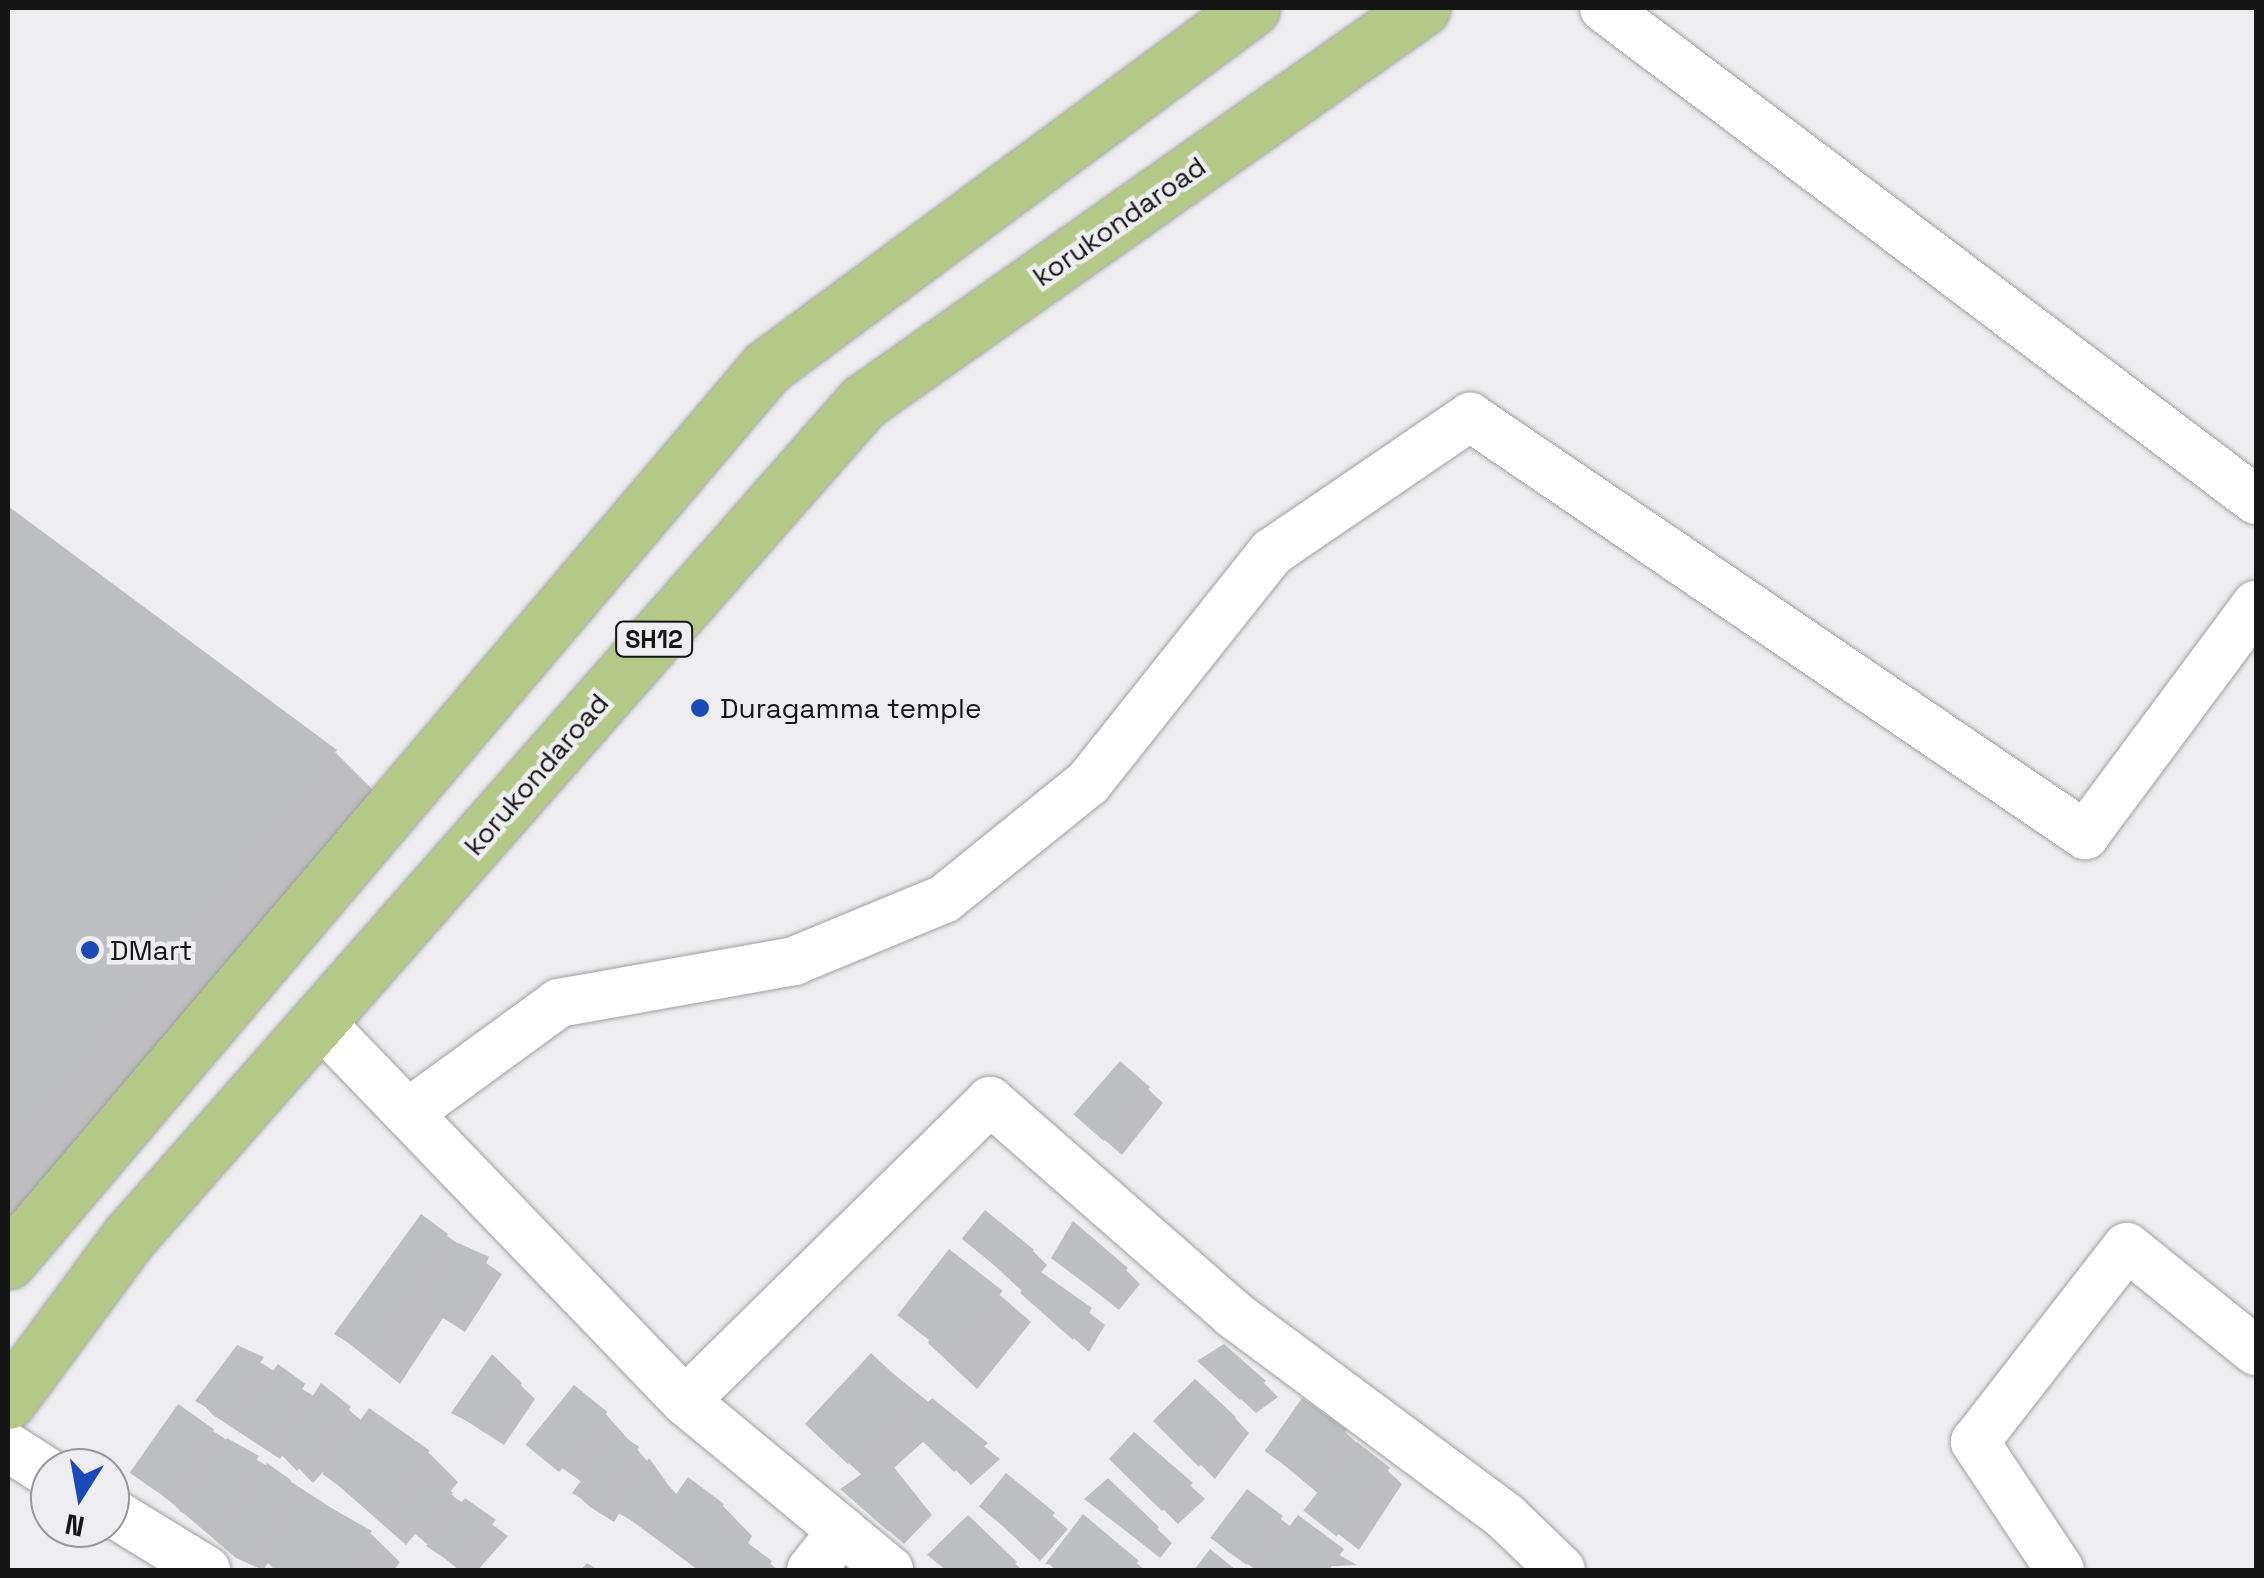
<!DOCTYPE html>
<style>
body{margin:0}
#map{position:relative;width:2264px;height:1578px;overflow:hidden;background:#eeeef0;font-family:"Space Grotesk",sans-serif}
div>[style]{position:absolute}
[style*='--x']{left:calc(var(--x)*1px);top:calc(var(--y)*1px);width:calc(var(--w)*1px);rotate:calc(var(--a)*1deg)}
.shadow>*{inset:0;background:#0003}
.building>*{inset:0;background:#bdbec0;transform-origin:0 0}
.roads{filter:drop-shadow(0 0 2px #a0a0a2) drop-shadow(0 0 2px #a0a0a2)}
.minor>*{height:48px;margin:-24px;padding:0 24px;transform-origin:24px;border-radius:24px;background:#fff}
.primary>*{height:55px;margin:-27.5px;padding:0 27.5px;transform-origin:27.5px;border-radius:27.5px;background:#b4c888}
.dots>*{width:28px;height:28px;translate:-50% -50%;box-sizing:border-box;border:5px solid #eeeef0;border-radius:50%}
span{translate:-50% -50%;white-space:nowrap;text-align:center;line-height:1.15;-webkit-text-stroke:9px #eeeef0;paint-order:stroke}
.shield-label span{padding:2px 8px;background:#eeeef0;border:2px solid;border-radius:8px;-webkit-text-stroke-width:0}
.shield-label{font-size:25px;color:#151516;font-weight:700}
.street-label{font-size:28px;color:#151516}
.poi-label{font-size:28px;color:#151516}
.left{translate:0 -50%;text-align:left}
.frame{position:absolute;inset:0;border:10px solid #151516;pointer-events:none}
.north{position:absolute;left:30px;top:1448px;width:100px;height:100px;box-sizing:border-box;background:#eeeef0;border:2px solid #979799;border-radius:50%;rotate:191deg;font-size:28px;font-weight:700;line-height:40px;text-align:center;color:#151516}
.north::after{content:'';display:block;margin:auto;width:35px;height:45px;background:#1b4ab7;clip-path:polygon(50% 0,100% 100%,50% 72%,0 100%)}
</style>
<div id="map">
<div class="shadow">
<div style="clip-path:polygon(8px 509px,335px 752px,388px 805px,36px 1234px,8px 1214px)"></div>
<div style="clip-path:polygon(1148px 1089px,1163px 1103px,1122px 1155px,1092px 1129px)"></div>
<div style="clip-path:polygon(447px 1236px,502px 1274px,465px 1332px,443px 1318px,400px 1384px,337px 1334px)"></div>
<div style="clip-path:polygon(963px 1237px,1033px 1251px,1047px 1265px,1040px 1274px,1105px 1325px,1089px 1352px)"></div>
<div style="clip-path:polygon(950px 1252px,1031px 1322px,977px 1389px,928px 1343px)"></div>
<div style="clip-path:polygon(1054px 1258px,1126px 1270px,1140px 1284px,1119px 1310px)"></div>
<div style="clip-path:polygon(1223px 1347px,1264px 1383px,1278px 1397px,1256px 1413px,1215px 1375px)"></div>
<div style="clip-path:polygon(238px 1348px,315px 1397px,322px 1387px,362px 1421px,370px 1411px,428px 1452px,458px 1482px,449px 1493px,508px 1536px,478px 1570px,459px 1570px,415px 1534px,406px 1545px,323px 1472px,313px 1483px,284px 1453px,280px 1459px,213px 1415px,199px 1400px)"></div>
<div style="clip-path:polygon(871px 1356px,1000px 1459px,971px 1485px,925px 1440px,894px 1468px,932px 1515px,904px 1544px,858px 1503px,863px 1476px,831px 1447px)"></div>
<div style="clip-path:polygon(493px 1358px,535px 1399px,504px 1445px,454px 1413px)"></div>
<div style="clip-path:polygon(605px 1413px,678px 1496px,723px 1506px,752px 1536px,747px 1545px,778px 1570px,698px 1570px,620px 1512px,614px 1522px,590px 1507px,575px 1493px,583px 1483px,536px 1449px)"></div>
<div style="clip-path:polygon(1235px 1418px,1249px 1433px,1215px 1479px,1157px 1421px)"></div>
<div style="clip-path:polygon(213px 1431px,370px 1533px,400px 1562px,394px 1570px,275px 1570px,268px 1563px,263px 1570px,236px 1558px,140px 1476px)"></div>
<div style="clip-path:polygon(1345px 1432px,1402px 1484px,1359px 1550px,1309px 1511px,1321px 1496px,1265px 1449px)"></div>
<div style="clip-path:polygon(1135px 1435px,1205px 1499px,1178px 1524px,1113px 1459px)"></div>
<div style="clip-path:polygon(1006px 1476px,1068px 1529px,1040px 1561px,997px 1521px)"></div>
<div style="clip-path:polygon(1108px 1482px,1172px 1543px,1160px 1558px,1087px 1499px)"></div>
<div style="clip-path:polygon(1248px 1492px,1292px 1528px,1357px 1565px,1257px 1570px,1228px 1552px,1214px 1538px)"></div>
<div style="clip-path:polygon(968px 1518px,1022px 1570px,946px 1570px,931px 1555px)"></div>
<div style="clip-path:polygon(1083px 1518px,1137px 1563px,1145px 1570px,1056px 1570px,1049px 1564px)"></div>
<div style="clip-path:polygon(587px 1563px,598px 1570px,581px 1570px)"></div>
</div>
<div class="building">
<div style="clip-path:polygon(8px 506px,337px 750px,8px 1150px)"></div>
<div style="left:1120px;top:1061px;width:40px;height:71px;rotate:41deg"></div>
<div style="left:985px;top:1210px;width:63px;height:37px;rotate:39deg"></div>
<div style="clip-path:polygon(421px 1214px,448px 1234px,370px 1356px,334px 1334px)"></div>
<div style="clip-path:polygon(1073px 1221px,1128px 1268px,1103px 1297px,1051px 1258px)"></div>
<div style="left:458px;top:1243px;width:34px;height:69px;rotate:24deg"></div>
<div style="left:949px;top:1249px;width:68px;height:84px;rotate:38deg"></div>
<div style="clip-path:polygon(1041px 1272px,1092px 1308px,1073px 1340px,1020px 1293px)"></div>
<div style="clip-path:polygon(1224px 1344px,1266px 1381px,1240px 1400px,1197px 1361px)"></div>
<div style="clip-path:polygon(237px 1345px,264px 1357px,224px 1417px,195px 1401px)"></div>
<div style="left:871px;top:1353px;width:59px;height:97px;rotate:43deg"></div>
<div style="clip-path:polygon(492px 1354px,522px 1383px,489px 1432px,451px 1413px)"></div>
<div style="left:278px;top:1364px;width:34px;height:75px;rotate:36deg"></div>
<div style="clip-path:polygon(1195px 1379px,1236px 1417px,1199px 1467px,1153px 1421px)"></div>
<div style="clip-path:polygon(321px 1383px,351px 1407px,297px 1471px,278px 1451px)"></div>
<div style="left:574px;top:1385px;width:43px;height:77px;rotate:39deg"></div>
<div style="clip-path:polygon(932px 1398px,988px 1443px,954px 1472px,906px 1425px)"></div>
<div style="left:1302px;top:1398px;width:55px;height:65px;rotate:35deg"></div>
<div style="left:178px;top:1404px;width:44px;height:84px;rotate:35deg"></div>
<div style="left:369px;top:1408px;width:74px;height:81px;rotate:35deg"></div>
<div style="clip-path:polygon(617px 1432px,639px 1447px,599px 1509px,572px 1493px)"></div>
<div style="clip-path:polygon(1134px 1432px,1193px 1483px,1162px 1511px,1109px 1459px)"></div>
<div style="clip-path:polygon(227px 1438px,259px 1456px,217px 1530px,179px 1511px)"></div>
<div style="left:1357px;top:1442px;width:42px;height:87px;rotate:38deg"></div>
<div style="clip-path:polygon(886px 1457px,919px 1499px,888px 1531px,840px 1489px)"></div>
<div style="clip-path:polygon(649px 1458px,667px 1483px,645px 1528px,618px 1513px)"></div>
<div style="clip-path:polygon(267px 1463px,291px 1480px,249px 1558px,219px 1544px)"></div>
<div style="clip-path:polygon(426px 1473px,453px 1493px,418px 1533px,394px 1518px)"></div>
<div style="left:1006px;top:1473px;width:63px;height:43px;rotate:39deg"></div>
<div style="clip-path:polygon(688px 1477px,724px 1504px,716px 1519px,772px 1561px,766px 1570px,709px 1570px,651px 1531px)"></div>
<div style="clip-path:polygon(1108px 1478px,1159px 1527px,1144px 1545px,1084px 1499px)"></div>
<div style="left:1247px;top:1489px;width:45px;height:61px;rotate:37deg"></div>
<div style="clip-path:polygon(301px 1491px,372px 1531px,345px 1570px,265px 1563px)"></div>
<div style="clip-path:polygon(465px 1498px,496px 1520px,455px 1565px,426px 1546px)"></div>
<div style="clip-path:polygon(1083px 1514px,1139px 1561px,1129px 1570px,1045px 1564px)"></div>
<div style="clip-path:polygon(968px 1515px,1017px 1562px,1009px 1570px,946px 1570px,927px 1555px)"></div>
<div style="clip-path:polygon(1298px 1515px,1344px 1549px,1329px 1570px,1256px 1570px)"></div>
<div style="clip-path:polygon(1210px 1549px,1236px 1570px,1194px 1570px)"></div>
</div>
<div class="roads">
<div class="minor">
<div style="--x:1604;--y:8;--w:817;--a:37.04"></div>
<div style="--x:319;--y:1021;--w:528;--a:46.08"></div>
<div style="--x:685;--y:1401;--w:265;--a:39.6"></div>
<div style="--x:408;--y:1113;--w:187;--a:-36.1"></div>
<div style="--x:559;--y:1003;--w:239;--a:-10.1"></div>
<div style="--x:794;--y:961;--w:162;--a:-22.5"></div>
<div style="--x:944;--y:899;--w:185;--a:-38.9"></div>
<div style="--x:1088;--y:783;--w:295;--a:-51.5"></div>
<div style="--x:1272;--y:552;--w:240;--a:-34.3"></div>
<div style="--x:1470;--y:417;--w:744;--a:34.2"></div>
<div style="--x:2085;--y:835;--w:287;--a:-53.4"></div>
<div style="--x:685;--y:1401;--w:428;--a:-44.5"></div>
<div style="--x:990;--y:1101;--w:323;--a:41.2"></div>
<div style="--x:1233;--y:1314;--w:340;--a:36.6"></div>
<div style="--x:1506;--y:1517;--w:76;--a:43.9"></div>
<div style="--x:8;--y:1447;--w:50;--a:32.7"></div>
<div style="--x:110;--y:1511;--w:113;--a:31.6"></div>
<div style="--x:811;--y:1570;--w:50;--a:-51.5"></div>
<div style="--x:2060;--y:1570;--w:154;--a:-123.6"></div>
<div style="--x:1975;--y:1442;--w:247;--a:-52.1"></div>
<div style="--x:2127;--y:1247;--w:166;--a:38.9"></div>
</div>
<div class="primary">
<div style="--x:8;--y:1261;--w:1173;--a:-49.67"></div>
<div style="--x:767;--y:367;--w:603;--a:-36.51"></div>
<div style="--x:8;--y:1401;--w:204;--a:-53.6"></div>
<div style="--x:129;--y:1237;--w:1112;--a:-48.68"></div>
<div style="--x:863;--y:402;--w:684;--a:-35.18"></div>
</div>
</div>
<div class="dots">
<div style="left:700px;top:708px;background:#1b4ab7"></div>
<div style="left:90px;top:950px;background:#1b4ab7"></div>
</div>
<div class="shield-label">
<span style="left:654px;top:639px">SH12</span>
</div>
<div class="street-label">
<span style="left:1119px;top:221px;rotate:-35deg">korukondaroad</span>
<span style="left:536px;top:774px;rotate:-49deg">korukondaroad</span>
</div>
<div class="poi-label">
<span class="left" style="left:720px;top:708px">Duragamma temple</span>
<span class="left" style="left:110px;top:950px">DMart</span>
</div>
<div class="frame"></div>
<div class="north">N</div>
</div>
